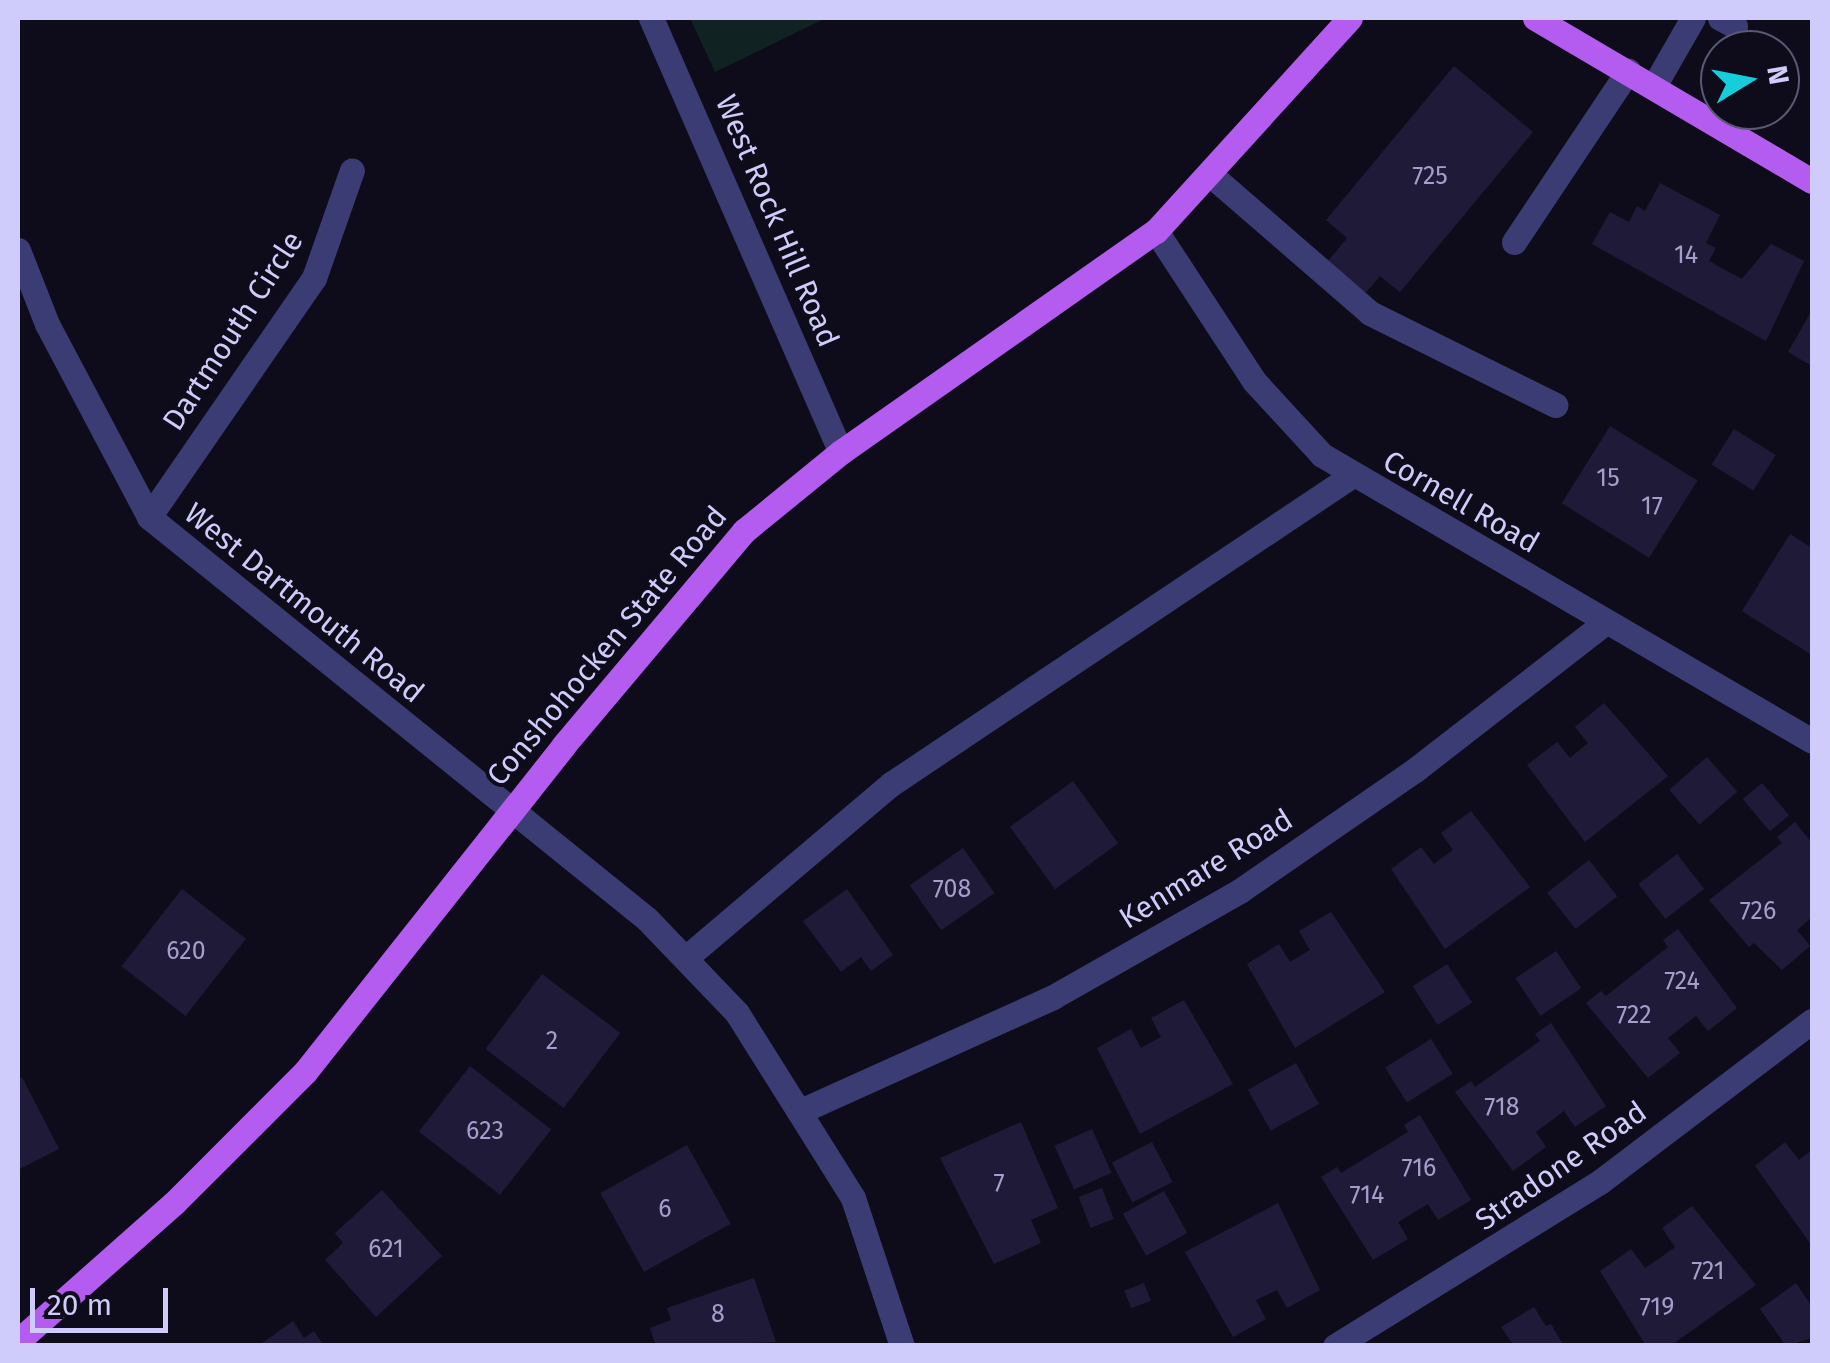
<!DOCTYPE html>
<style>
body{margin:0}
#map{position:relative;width:1830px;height:1363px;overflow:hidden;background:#0e0c1a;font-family:"Fira Sans",sans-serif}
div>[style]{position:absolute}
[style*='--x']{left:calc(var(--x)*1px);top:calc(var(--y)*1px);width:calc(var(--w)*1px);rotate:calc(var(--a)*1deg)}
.green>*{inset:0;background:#102322}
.building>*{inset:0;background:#201a39;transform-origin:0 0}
.minor>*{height:25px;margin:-12.5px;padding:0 12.5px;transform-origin:12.5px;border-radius:12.5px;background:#3c3c75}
.major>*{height:25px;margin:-12.5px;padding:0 12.5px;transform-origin:12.5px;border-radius:12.5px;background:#b45cef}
span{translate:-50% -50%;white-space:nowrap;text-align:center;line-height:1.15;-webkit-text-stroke:8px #0e0c1a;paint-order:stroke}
.number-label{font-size:25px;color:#a39fca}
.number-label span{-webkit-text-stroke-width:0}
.street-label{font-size:30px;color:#cfcbfa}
.frame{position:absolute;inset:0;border:20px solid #cfcbfa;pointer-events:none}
.north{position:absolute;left:1700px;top:30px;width:100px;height:100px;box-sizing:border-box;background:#0e0c1a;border:2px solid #5b5874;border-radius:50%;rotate:80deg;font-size:28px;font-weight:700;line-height:40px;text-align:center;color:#cfcbfa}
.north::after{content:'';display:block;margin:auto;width:35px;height:45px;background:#15cddb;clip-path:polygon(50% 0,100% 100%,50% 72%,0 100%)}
.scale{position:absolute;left:30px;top:1288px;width:138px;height:45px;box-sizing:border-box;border:5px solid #cfcbfa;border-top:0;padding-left:12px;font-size:30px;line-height:35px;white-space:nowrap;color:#cfcbfa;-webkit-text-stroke:8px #0e0c1a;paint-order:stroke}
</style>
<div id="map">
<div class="green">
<div style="clip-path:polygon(690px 18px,826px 18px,715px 72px)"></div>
</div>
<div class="building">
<div style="clip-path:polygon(1454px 66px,1533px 132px,1400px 292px,1380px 276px,1362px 297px,1324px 266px,1347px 238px,1326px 220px)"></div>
<div style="clip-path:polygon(1660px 183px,1720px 215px,1706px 243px,1716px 248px,1709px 261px,1725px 270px,1742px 279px,1771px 244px,1804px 261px,1766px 341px,1592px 244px,1610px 212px,1629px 222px,1637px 206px,1645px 211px)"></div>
<div style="clip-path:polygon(1812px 310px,1812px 366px,1788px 352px)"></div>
<div style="left:1610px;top:426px;width:103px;height:91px;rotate:32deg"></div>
<div style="left:1734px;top:429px;width:49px;height:42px;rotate:32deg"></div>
<div style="clip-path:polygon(1790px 534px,1812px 548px,1812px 655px,1742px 611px)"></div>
<div style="clip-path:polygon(1604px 703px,1668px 776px,1585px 842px,1527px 765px,1557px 742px,1570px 758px,1588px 743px,1575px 727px)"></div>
<div style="left:1707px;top:757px;width:46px;height:50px;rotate:49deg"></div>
<div style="left:1073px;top:781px;width:77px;height:78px;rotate:54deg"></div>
<div style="left:1762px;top:783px;width:42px;height:25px;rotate:50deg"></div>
<div style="clip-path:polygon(1471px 811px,1530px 887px,1445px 949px,1391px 869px,1421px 847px,1434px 864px,1443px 857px,1453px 850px,1441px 833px)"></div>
<div style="clip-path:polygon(1795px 822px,1812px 843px,1812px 917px,1797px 930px,1810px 946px,1782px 970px,1754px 943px,1749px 947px,1709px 900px,1782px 843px,1777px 837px)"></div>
<div style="left:963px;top:848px;width:55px;height:65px;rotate:55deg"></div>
<div style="left:1677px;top:854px;width:44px;height:49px;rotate:52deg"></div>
<div style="left:1589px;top:860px;width:46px;height:53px;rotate:52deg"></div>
<div style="left:182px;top:889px;width:81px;height:98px;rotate:38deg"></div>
<div style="clip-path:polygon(847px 889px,893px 955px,871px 971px,861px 957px,841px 972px,803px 921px)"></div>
<div style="clip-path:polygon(1331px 912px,1385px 992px,1295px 1048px,1247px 964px,1279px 944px,1290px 962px,1310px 950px,1299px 931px)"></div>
<div style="clip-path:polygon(1678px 929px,1737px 1008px,1708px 1031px,1696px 1016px,1668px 1038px,1680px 1053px,1648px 1078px,1586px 1003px,1601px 991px,1606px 996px,1668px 947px,1663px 940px)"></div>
<div style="left:1556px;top:951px;width:45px;height:49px;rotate:56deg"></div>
<div style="left:1447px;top:964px;width:46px;height:41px;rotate:57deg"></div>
<div style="left:542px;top:974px;width:98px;height:94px;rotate:37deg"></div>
<div style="clip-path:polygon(1184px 1000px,1233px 1084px,1140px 1134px,1097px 1048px,1131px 1029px,1141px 1048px,1161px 1037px,1151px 1018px)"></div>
<div style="clip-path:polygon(1551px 1023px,1606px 1106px,1575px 1127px,1564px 1111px,1536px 1132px,1546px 1147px,1513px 1171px,1455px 1092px,1471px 1081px,1475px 1087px,1540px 1041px,1535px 1034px)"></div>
<div style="left:1431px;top:1039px;width:41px;height:54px;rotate:58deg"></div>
<div style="left:1296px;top:1063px;width:47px;height:55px;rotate:61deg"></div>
<div style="left:470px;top:1066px;width:103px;height:83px;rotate:38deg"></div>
<div style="clip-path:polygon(22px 1077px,59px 1149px,18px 1170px,18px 1079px)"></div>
<div style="clip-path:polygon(1420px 1115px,1471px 1200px,1438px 1220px,1428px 1204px,1398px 1222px,1408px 1239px,1373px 1260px,1321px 1177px,1337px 1167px,1341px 1173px,1408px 1132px,1404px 1125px)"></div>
<div style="clip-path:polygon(1021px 1122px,1058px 1208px,1031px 1220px,1041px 1243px,994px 1264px,940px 1158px)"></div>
<div style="left:1092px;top:1129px;width:48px;height:41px;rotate:66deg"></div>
<div style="left:1152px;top:1142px;width:45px;height:45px;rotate:63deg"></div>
<div style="clip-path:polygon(1785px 1142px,1799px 1160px,1812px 1150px,1812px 1246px,1755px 1166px)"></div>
<div style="left:687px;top:1145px;width:90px;height:99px;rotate:61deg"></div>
<div style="left:1102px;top:1188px;width:33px;height:25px;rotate:69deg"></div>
<div style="clip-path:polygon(382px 1190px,442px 1256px,376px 1317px,325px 1260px,343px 1243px,335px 1233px)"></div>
<div style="left:1164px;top:1191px;width:48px;height:47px;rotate:61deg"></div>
<div style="clip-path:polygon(1278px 1203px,1320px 1290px,1287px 1308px,1277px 1290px,1256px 1300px,1266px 1319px,1233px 1337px,1185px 1252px)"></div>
<div style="clip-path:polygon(1692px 1206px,1756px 1285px,1670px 1346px,1646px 1346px,1600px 1271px,1631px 1249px,1645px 1268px,1660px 1258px,1675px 1247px,1662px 1228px)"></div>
<div style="clip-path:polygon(754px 1278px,776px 1342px,656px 1346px,650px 1328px,671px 1320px,667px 1308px)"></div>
<div style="left:1144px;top:1283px;width:19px;height:21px;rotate:69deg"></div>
<div style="clip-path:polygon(1796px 1283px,1812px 1307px,1812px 1338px,1786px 1346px,1760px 1309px)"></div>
<div style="clip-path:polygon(1534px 1307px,1546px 1326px,1551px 1324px,1564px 1346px,1514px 1346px,1501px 1327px)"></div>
<div style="clip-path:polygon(293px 1321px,304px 1338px,314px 1331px,324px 1346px,258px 1346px)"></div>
</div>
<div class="minor">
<div style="--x:651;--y:18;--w:474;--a:66.4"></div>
<div style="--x:1720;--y:18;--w:17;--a:28"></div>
<div style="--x:1654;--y:86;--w:78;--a:-60.2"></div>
<div style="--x:1212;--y:176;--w:209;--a:40.9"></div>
<div style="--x:1370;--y:313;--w:207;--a:26.4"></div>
<div style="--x:1156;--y:231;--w:179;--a:56.8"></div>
<div style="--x:1254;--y:381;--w:100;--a:47.4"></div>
<div style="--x:1322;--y:455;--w:567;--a:30.27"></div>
<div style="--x:1514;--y:242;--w:206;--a:-56.3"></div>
<div style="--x:18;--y:250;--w:79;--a:68.6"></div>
<div style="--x:47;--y:324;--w:218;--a:62.1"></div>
<div style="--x:149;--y:517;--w:640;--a:38.91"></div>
<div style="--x:647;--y:919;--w:130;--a:46.2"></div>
<div style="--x:737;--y:1013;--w:218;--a:57.9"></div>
<div style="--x:853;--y:1198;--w:156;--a:71.7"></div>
<div style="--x:149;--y:517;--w:290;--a:-55.4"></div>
<div style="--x:314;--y:278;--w:114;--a:-70.6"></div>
<div style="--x:688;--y:956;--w:266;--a:-40.3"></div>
<div style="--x:891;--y:784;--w:554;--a:-33.8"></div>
<div style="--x:803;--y:1110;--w:274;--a:-24.3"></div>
<div style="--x:1053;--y:997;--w:216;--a:-29.6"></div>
<div style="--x:1241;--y:890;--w:211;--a:-34.6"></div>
<div style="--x:1415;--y:770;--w:242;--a:-37.8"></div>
<div style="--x:1335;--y:1346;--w:313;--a:-31.8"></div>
<div style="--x:1601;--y:1181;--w:265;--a:-37.2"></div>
</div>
<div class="major">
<div style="--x:1535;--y:18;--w:321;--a:30.5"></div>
<div style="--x:18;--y:1341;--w:208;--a:-41.5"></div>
<div style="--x:174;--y:1203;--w:185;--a:-45"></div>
<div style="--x:305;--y:1072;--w:416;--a:-51.6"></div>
<div style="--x:563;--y:746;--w:281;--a:-49.9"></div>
<div style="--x:744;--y:531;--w:125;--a:-39.2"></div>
<div style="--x:841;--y:452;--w:385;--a:-35.1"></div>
<div style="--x:1156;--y:231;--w:288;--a:-47.7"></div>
</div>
<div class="number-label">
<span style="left:1430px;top:176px">725</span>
<span style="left:1686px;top:255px">14</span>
<span style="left:1608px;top:478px">15</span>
<span style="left:1652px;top:506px">17</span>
<span style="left:952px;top:889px">708</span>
<span style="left:1758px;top:911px">726</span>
<span style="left:186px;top:951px">620</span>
<span style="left:1682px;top:981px">724</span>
<span style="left:1634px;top:1015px">722</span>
<span style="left:552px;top:1041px">2</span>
<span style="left:1502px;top:1107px">718</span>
<span style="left:485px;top:1131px">623</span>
<span style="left:1419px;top:1168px">716</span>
<span style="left:999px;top:1183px">7</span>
<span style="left:1367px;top:1195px">714</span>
<span style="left:665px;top:1209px">6</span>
<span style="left:386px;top:1249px">621</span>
<span style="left:1708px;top:1271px">721</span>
<span style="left:1657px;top:1307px">719</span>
<span style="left:718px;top:1314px">8</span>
</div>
<div class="street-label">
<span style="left:777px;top:221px;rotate:67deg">West Rock Hill Road</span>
<span style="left:233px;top:331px;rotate:-57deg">Dartmouth Circle</span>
<span style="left:1461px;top:502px;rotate:30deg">Cornell Road</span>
<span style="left:304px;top:603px;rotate:39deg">West Dartmouth Road</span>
<span style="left:607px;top:646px;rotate:-50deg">Conshohocken State Road</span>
<span style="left:1206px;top:869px;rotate:-32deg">Kenmare Road</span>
<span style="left:1561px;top:1166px;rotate:-35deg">Stradone Road</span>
</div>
<div class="frame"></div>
<div class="north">N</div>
<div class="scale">20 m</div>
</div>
